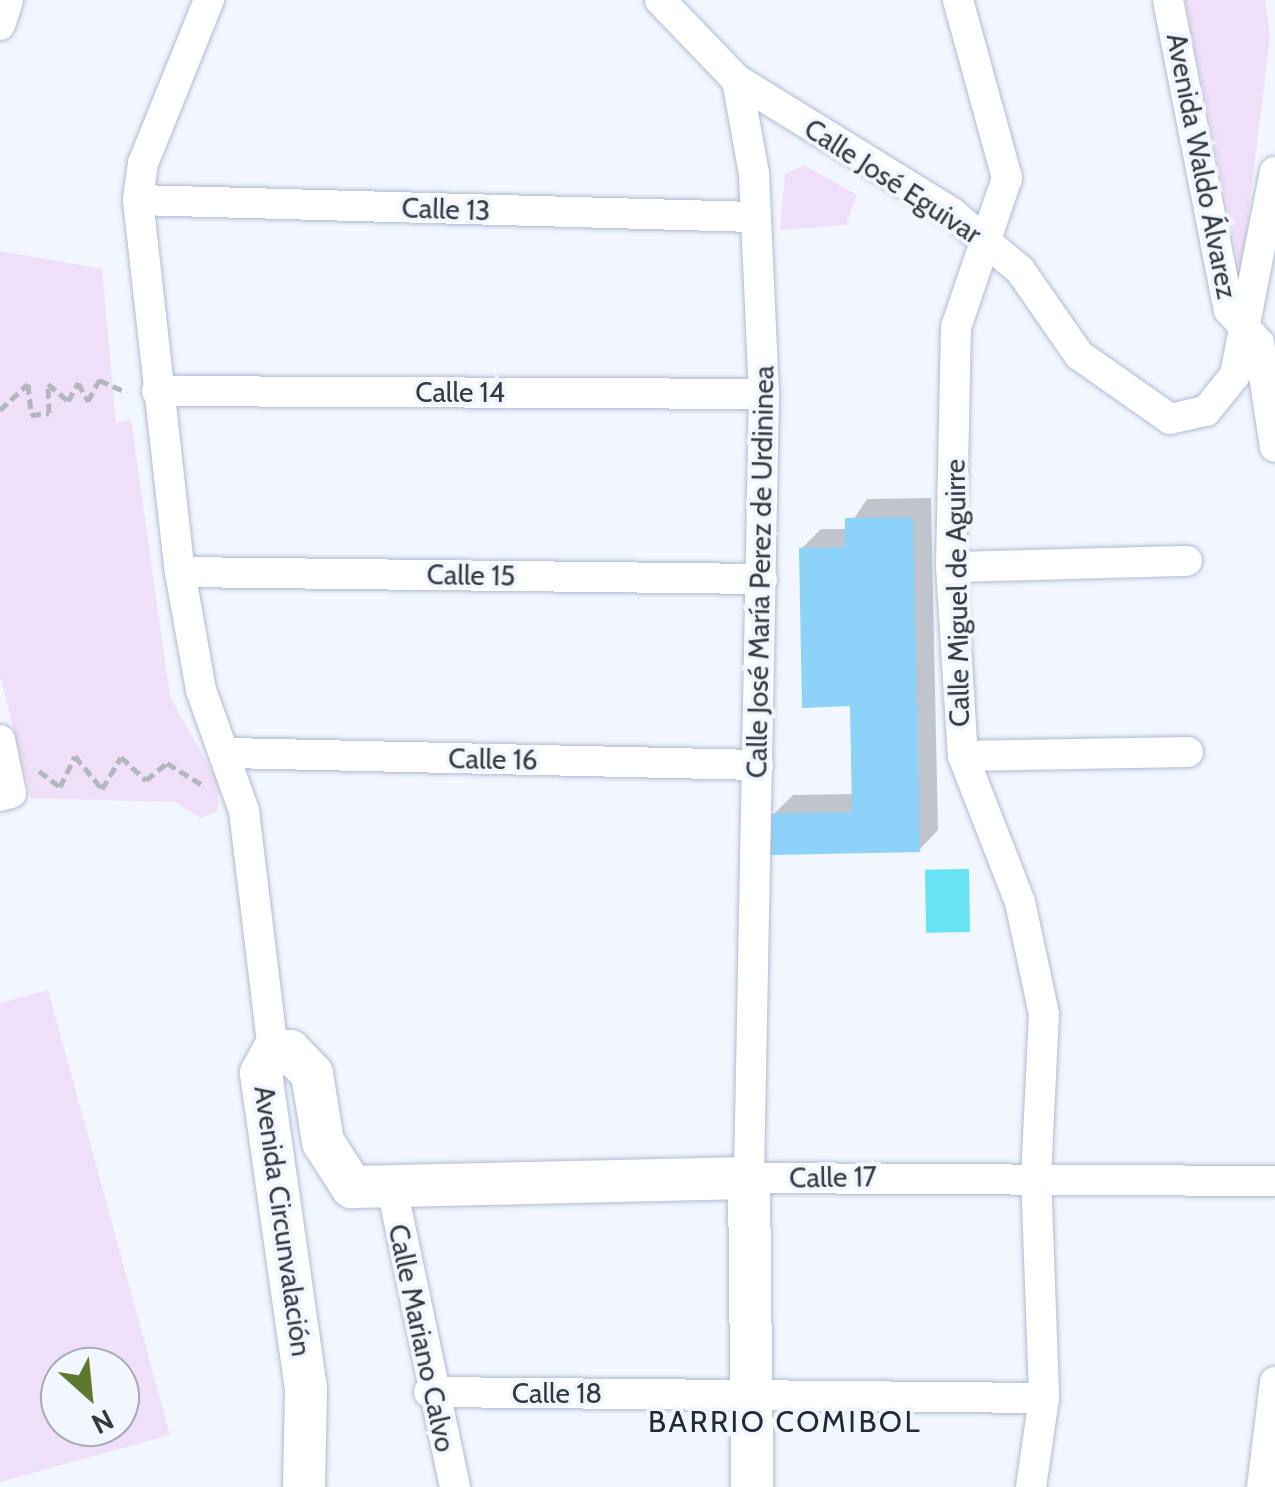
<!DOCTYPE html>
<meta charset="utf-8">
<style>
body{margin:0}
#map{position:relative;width:1275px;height:1487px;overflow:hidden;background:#f1f6ff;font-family:Cabin,sans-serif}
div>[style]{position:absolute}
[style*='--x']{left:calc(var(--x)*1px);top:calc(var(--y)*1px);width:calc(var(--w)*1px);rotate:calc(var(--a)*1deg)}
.green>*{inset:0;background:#efdff8}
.water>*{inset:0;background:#67e3f3;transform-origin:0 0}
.shadow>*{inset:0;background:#0003}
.building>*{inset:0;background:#8cd2f9}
.path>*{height:5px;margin-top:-2.5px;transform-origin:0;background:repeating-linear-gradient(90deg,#b1b6bf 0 10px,transparent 0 15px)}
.roads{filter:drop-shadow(0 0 2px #b0bcd1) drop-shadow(0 0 2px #b0bcd1)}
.minor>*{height:30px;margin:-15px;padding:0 15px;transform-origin:15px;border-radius:15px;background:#fff}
.secondary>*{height:42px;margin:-21px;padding:0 21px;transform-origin:21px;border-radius:21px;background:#fff}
span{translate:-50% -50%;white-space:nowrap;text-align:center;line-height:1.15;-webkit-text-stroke:8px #f1f6ff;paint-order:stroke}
.street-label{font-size:28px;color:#353a42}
.neighbourhood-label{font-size:30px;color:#202a3a;letter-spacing:2.5px}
.north{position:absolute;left:40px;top:1347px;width:100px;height:100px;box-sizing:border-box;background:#f1f6ff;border:2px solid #a6abb3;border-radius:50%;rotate:153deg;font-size:28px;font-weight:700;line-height:40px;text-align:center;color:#353a42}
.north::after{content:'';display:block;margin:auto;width:35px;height:45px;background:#5d792e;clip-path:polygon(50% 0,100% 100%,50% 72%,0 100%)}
</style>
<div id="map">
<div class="green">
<div style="clip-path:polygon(1185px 0,1265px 0,1270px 36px,1241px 275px)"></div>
<div style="clip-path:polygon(804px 165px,857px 195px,846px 225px,780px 230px,785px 174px)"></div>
<div style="clip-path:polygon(0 251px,102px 269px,116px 423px,131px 420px,170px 697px,218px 782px,218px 811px,201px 818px,175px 802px,31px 798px,0 675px)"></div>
<div style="clip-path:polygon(evenodd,48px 990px,170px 1435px,0 1482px,0 1003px,48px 990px,60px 1367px,120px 1367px,120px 1427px,60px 1427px,60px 1367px)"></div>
</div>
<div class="water">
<div style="left:969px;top:869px;width:63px;height:44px;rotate:89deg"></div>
</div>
<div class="shadow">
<div style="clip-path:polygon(931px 498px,938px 830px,919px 850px,773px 815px,793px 795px,855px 794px,853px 704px,801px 549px,821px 529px,847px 529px,867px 499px)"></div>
</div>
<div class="building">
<div style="clip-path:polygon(913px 517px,920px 852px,770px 855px,771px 814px,852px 812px,850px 706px,802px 708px,799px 548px,845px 547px,845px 518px)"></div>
</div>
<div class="path">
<div style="--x:0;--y:410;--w:38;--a:-43"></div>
<div style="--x:28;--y:384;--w:31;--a:84"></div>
<div style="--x:31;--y:415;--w:18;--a:-6"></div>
<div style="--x:49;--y:413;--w:29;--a:-92"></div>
<div style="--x:48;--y:384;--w:26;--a:40"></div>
<div style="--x:68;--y:401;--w:21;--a:-61"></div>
<div style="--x:78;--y:383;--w:21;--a:61"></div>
<div style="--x:88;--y:401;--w:24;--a:-62"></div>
<div style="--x:99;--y:380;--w:30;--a:24"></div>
<div style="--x:39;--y:771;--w:26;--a:37"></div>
<div style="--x:60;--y:787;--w:34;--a:-64"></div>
<div style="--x:75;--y:756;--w:43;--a:50.7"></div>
<div style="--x:102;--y:789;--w:37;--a:-59"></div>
<div style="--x:121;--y:757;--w:34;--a:43"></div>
<div style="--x:146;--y:780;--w:27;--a:-39"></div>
<div style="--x:167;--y:763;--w:40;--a:32"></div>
</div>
<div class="roads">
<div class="minor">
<div style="--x:209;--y:0;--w:176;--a:112"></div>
<div style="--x:143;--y:163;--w:37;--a:98"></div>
<div style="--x:138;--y:200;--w:374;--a:83.6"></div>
<div style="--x:180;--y:572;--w:120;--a:79.9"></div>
<div style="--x:201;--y:690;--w:128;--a:70.4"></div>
<div style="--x:244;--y:811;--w:242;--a:83.1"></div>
<div style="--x:660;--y:0;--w:111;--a:46.1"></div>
<div style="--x:737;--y:80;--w:96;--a:79.7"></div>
<div style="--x:754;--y:174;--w:220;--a:87.4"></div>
<div style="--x:764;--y:394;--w:784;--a:91.1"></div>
<div style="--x:749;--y:1178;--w:526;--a:0.33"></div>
<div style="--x:958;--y:0;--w:185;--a:74.6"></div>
<div style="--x:1007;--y:178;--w:157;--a:108.9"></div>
<div style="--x:956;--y:327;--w:240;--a:91.2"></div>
<div style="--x:951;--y:567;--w:189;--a:86.4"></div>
<div style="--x:963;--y:756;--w:157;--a:68.7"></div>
<div style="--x:1020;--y:902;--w:115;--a:77.9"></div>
<div style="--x:1044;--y:1014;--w:161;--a:92.8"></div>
<div style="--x:1036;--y:1175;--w:223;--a:87.9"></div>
<div style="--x:1044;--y:1398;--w:90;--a:98.3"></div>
<div style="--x:1168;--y:0;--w:316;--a:78.9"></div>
<div style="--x:1229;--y:310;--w:45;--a:47.7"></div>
<div style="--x:1259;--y:343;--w:105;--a:81.3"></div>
<div style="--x:0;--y:25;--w:26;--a:-72"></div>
<div style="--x:737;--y:80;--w:253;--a:31.7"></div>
<div style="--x:952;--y:213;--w:89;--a:40"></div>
<div style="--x:1020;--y:270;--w:103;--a:55.2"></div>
<div style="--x:1079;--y:355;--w:111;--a:35.1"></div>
<div style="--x:1170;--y:419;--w:37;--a:-13"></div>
<div style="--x:1206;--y:411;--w:46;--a:-51.1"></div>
<div style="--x:1235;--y:375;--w:207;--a:-78.9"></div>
<div style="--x:138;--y:200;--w:616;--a:1.58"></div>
<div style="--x:157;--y:391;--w:607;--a:0.28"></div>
<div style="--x:951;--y:567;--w:236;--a:-1.5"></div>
<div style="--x:180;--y:572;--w:582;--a:0.69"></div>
<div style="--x:0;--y:740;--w:54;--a:78.3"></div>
<div style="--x:11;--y:793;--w:11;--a:165"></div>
<div style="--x:229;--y:753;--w:529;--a:1.3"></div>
<div style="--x:963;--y:756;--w:225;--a:-1"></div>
<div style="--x:392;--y:1188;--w:306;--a:78.1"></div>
<div style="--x:429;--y:1392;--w:615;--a:0.56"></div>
<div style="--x:1262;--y:1487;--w:106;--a:-82.9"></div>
</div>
<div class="secondary">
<div style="--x:304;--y:1487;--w:98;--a:-88.8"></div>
<div style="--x:306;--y:1389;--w:319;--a:-98.1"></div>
<div style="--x:261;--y:1073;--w:25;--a:-61"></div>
<div style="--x:273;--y:1051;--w:17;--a:0"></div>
<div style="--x:290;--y:1051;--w:32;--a:46"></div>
<div style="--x:312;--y:1074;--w:69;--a:80.8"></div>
<div style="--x:323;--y:1142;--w:54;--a:57.2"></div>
<div style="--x:352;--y:1187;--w:397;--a:-1.3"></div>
<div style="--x:749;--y:1178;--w:309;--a:89.4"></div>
</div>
</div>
<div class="street-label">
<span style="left:1202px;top:166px;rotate:79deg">Avenida Waldo Álvarez</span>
<span style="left:893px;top:181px;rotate:33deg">Calle José Eguivar</span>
<span style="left:446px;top:209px;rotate:2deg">Calle 13</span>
<span style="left:460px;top:392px">Calle 14</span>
<span style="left:760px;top:572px;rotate:-89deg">Calle José María Perez de Urdininea</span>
<span style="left:471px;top:575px;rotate:1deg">Calle 15</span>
<span style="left:957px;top:593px;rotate:-91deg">Calle Miguel de Aguirre</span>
<span style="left:493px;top:759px;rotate:1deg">Calle 16</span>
<span style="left:833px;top:1177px;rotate:-1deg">Calle 17</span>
<span style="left:283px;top:1221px;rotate:82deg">Avenida Circunvalación</span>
<span style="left:422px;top:1338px;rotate:78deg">Calle Mariano Calvo</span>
<span style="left:557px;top:1393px">Calle 18</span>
</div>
<div class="neighbourhood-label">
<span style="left:785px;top:1422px">BARRIO COMIBOL</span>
</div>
<div class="north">N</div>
</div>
